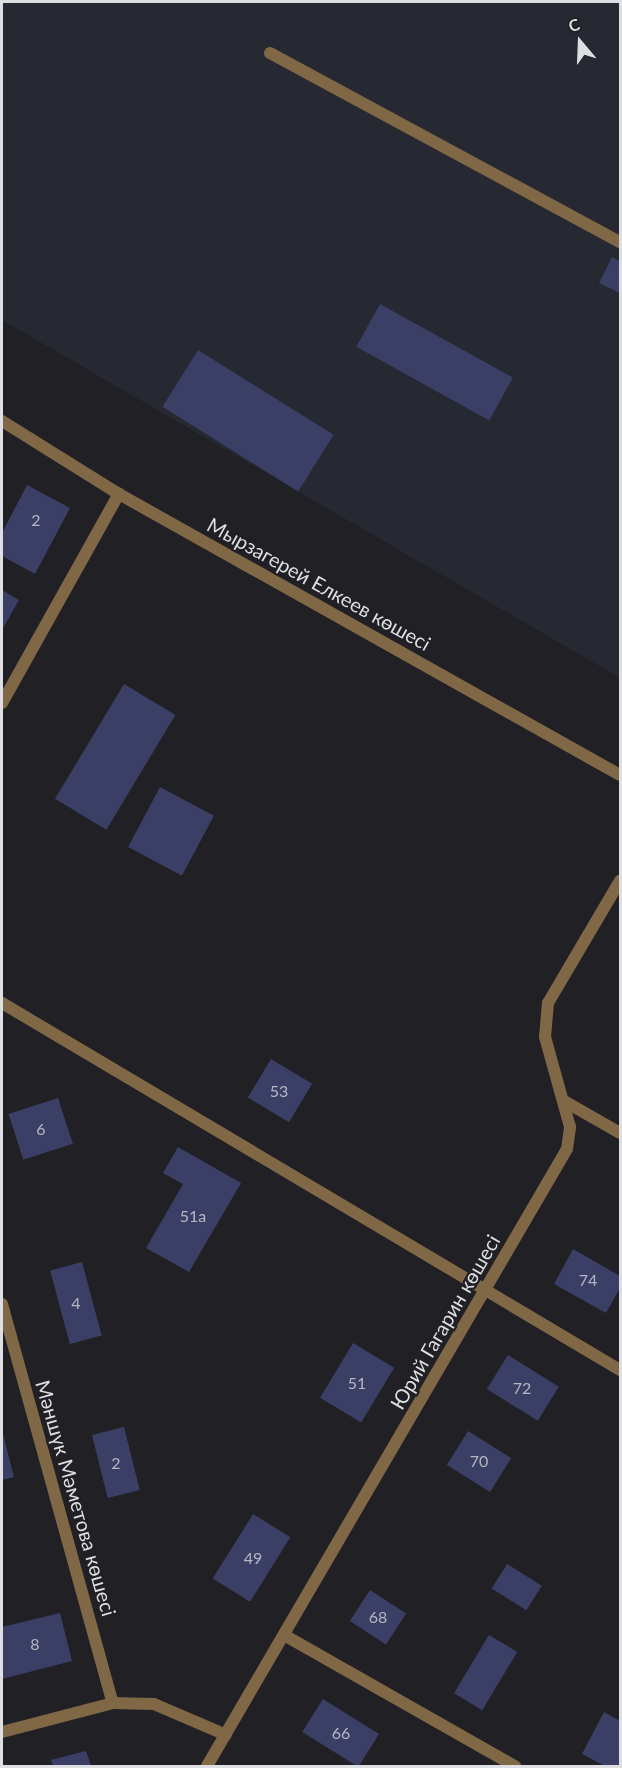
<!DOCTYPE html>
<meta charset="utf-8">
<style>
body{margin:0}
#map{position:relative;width:622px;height:1768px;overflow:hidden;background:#202025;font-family:Lato,sans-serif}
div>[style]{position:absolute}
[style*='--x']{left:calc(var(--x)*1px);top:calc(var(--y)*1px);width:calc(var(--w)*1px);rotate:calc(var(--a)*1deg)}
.built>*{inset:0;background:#262832}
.building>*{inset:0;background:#3b3f65;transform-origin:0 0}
.lane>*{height:12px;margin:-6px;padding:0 6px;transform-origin:6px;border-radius:6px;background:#806847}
.street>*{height:12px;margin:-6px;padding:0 6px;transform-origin:6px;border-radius:6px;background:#806847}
span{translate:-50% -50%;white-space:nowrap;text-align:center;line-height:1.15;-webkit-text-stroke:4.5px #202025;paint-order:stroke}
.number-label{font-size:16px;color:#b5b7c3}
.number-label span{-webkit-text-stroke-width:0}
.street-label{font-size:20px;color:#dedfe2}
.frame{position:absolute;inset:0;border:3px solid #dedfe2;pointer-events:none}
.north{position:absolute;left:550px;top:12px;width:60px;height:60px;-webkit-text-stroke:4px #202025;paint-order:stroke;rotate:341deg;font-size:16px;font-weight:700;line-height:24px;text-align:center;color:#dedfe2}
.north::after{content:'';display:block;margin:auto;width:21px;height:27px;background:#dedfe2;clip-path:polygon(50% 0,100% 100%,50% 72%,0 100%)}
</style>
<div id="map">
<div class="built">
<div style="clip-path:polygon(2px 2px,620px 2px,620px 678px,2px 320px)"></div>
</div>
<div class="building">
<div style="clip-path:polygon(612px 257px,620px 261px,620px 293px,599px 283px)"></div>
<div style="left:380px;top:304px;width:152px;height:49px;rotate:29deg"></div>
<div style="left:198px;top:350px;width:160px;height:67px;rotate:32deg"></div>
<div style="clip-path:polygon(27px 485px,70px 508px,35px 574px,2px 556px,2px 533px)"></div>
<div style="clip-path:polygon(2px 590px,19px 600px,2px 630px)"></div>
<div style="left:124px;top:684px;width:60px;height:134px;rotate:31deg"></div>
<div style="left:160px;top:787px;width:61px;height:68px;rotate:28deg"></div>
<div style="left:271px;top:1059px;width:48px;height:45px;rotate:31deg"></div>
<div style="left:58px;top:1098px;width:48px;height:52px;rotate:72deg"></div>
<div style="clip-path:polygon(178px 1147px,241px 1183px,189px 1272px,146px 1248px,183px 1184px,163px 1173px)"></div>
<div style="clip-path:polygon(573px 1249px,620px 1276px,620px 1288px,606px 1313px,554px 1284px)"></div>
<div style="left:82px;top:1262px;width:76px;height:33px;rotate:75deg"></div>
<div style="left:353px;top:1343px;width:48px;height:64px;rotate:31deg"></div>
<div style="left:508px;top:1355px;width:60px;height:40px;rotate:32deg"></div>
<div style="left:124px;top:1427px;width:65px;height:33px;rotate:76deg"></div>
<div style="clip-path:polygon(2px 1430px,14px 1477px,2px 1480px)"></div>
<div style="left:468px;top:1431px;width:51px;height:40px;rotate:32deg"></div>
<div style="left:253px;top:1514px;width:44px;height:76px;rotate:32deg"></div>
<div style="left:507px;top:1564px;width:41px;height:29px;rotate:32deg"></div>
<div style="left:370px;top:1590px;width:43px;height:37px;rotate:33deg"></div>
<div style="clip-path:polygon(60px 1613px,72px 1661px,2px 1679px,2px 1627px)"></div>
<div style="left:489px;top:1635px;width:33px;height:68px;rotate:31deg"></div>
<div style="left:323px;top:1699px;width:66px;height:39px;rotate:32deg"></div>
<div style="clip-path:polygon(604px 1712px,620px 1721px,620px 1766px,605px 1766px,582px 1754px)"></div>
<div style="clip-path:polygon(86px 1751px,91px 1766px,53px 1766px,51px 1760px)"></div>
</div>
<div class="lane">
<div style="--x:270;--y:53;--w:398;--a:28.4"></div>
</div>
<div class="street">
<div style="--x:2;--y:421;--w:138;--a:32"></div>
<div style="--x:119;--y:494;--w:574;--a:29.29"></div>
<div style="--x:2;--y:703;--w:240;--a:-60.8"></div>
<div style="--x:2;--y:1003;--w:719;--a:30.7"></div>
<div style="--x:564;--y:1101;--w:64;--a:29.7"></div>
<div style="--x:2;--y:1304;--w:414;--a:74.5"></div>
<div style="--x:284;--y:1635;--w:266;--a:29.6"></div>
<div style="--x:2;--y:1732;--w:115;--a:-14.6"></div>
<div style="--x:113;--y:1703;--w:41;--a:1.4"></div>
<div style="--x:154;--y:1704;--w:78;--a:23.3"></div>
<div style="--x:207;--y:1766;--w:714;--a:-59.74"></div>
<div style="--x:567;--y:1149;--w:22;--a:-82"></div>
<div style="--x:570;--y:1127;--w:93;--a:-105.5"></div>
<div style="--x:545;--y:1037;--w:34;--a:-85"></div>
<div style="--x:548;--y:1003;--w:142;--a:-59.5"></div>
</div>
<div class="number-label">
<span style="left:36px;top:520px">2</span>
<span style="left:279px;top:1091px">53</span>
<span style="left:41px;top:1129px">6</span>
<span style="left:193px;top:1216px">51а</span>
<span style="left:588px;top:1280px">74</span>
<span style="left:76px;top:1303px">4</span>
<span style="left:357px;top:1383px">51</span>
<span style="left:522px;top:1388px">72</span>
<span style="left:479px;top:1461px">70</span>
<span style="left:116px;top:1463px">2</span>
<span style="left:253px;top:1558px">49</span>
<span style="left:378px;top:1617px">68</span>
<span style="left:35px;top:1644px">8</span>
<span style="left:341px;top:1733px">66</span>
</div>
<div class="street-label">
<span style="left:319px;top:584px;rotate:29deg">Мырзагерей Елкеев көшесі</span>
<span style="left:445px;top:1322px;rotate:-60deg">Юрий Гагарин көшесі</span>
<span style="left:76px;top:1498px;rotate:74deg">Мәншүк Мәметова көшесі</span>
</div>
<div class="frame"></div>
<div class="north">С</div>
</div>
